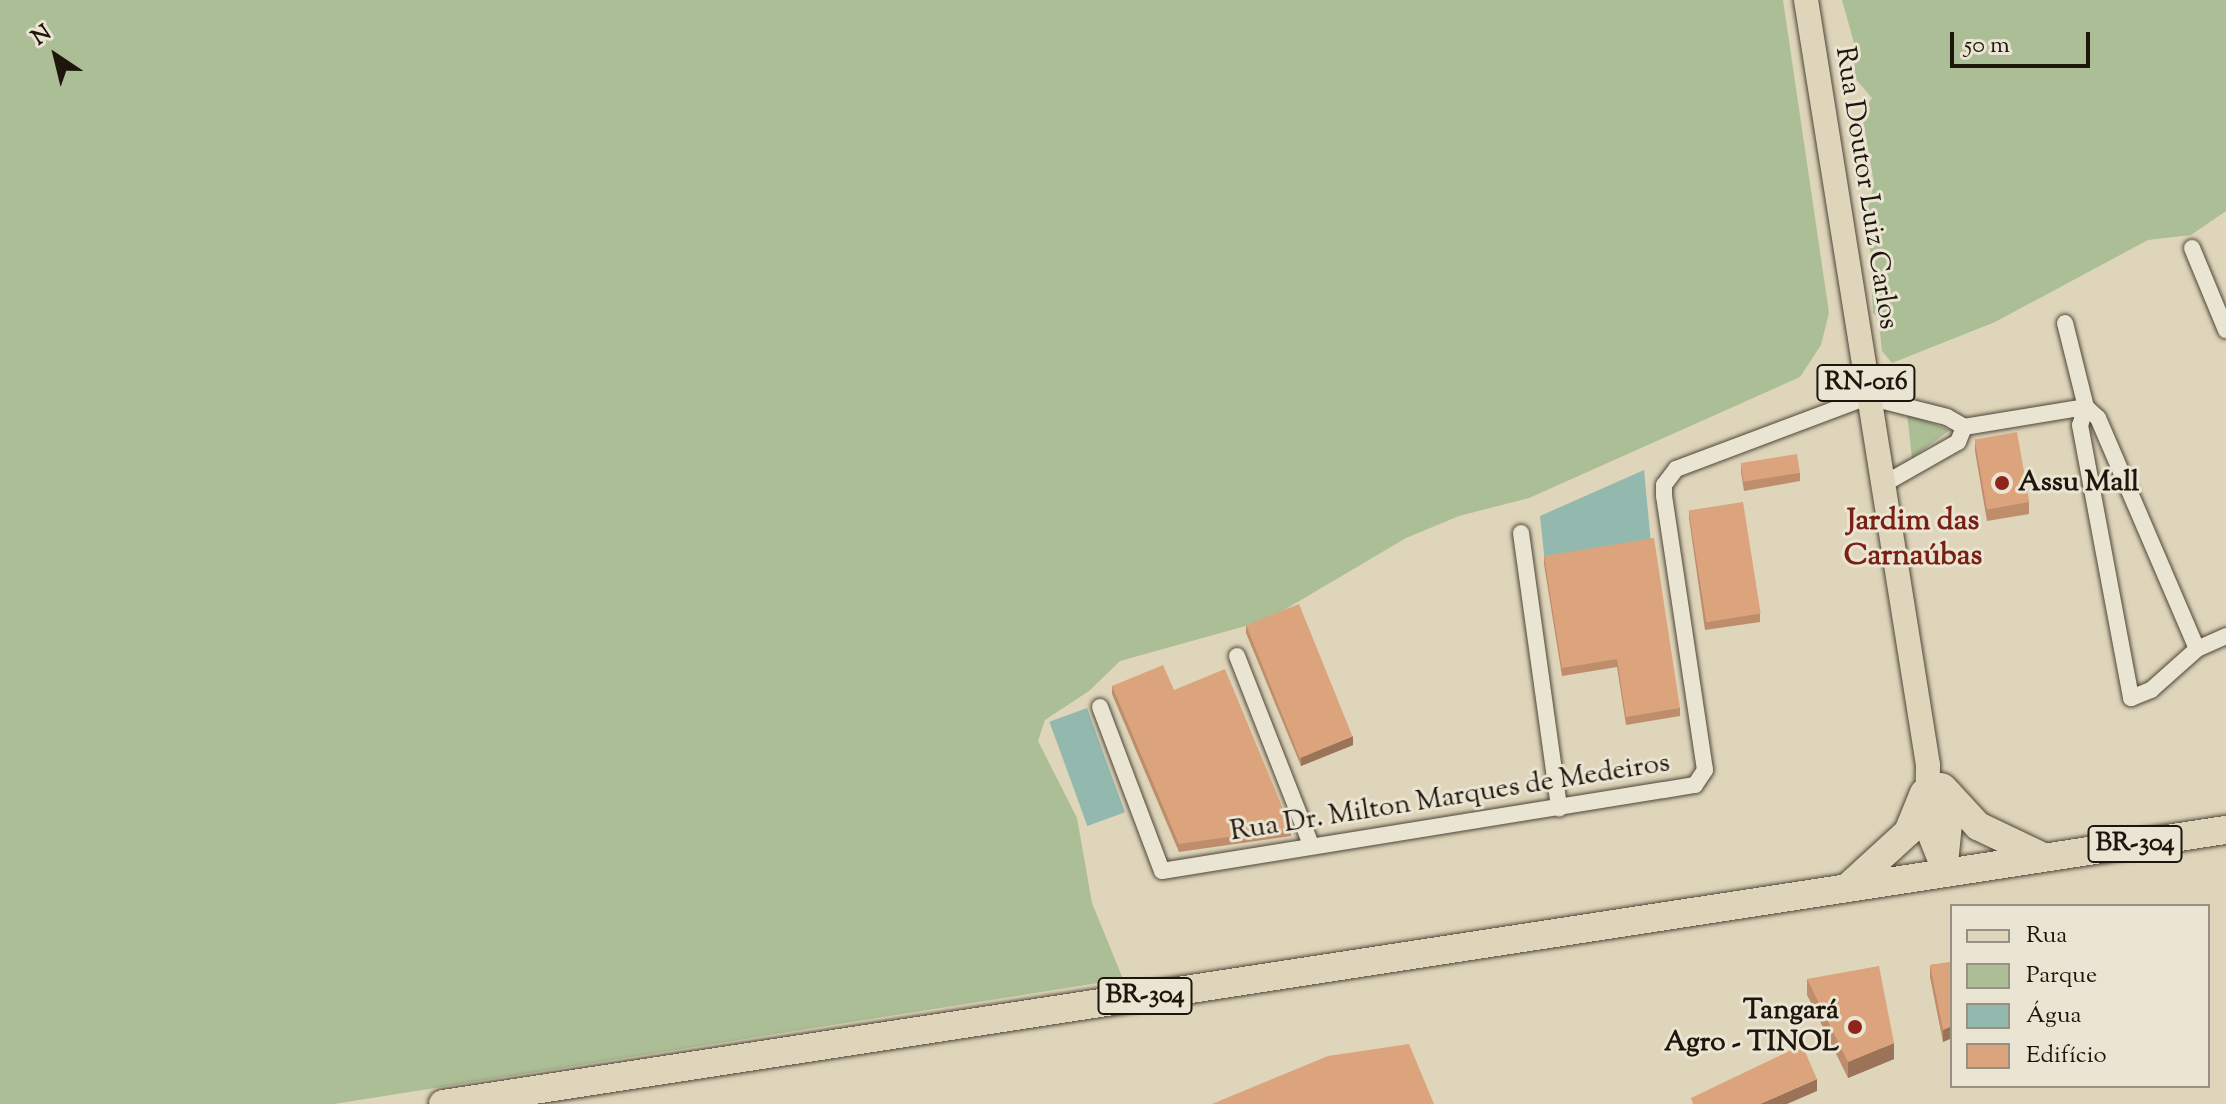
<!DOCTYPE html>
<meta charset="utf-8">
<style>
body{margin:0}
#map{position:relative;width:2226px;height:1104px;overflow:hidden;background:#ded5ba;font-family:"Sorts Mill Goudy",serif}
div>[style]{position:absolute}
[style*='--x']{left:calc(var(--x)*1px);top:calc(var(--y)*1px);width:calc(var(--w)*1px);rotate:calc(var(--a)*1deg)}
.green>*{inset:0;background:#abbe95}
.water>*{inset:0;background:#93b9ae;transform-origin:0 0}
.roads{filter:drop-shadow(0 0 2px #4e4538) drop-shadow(0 0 2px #4e4538)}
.street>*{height:16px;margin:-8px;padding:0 8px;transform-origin:8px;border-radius:8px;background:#eae4d2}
.primary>*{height:24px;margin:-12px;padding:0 12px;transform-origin:12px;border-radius:12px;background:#ded5ba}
.highway>*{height:28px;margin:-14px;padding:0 14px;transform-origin:14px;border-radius:14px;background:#ded5ba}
.wall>*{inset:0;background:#bd8d6c}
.shaded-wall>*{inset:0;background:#9a7358}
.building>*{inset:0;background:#dca47d;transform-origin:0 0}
.dots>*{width:22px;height:22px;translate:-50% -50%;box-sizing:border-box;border:4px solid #eae4d2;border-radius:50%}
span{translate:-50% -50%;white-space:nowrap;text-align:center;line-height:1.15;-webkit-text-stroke:6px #eae4d2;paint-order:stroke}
.shield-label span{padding:2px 6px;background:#eae4d2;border:2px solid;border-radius:6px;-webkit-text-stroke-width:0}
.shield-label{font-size:26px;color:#1e150c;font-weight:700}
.street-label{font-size:28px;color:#1e150c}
.poi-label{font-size:28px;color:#1e150c;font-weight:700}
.left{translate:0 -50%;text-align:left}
.right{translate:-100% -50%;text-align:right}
.neighbourhood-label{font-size:30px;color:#7a1f14;font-weight:700}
.legend{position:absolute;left:1950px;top:904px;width:260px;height:184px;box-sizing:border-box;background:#eae4d2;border:2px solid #989183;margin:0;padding:10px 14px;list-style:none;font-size:24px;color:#1e150c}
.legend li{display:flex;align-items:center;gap:16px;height:40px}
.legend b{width:40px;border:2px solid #989183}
.north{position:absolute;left:16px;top:16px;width:80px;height:80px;-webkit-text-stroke:6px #eae4d2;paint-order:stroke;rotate:325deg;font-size:22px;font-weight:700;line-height:32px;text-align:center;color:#1e150c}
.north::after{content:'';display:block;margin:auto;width:28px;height:36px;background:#1e150c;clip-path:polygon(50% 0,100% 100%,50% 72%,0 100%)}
.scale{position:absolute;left:1950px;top:32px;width:140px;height:36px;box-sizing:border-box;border:4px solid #1e150c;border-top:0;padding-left:10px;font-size:24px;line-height:28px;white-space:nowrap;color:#1e150c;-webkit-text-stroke:6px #eae4d2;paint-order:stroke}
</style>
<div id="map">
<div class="green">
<div style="clip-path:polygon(0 0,1783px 0,1829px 313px,1821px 345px,1800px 377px,1529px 498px,1459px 516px,1406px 538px,1267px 620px,1120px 661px,1089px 691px,1045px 720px,1038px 741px,1077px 818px,1092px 903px,1123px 979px,334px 1104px,0 1104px)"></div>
<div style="clip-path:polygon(1842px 0,2226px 0,2226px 211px,2191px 235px,2148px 240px,1995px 322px,1892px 363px,1882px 351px,1880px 332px,1889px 325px,1873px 313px,1868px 209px,1874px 183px,1862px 114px,1872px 98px,1855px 78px,1854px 43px)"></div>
<div style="clip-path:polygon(1907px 414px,1950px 430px,1912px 458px)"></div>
</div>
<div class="water">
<div style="clip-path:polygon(1644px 470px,1651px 544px,1545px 563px,1540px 516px)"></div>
<div style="left:1087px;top:708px;width:111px;height:40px;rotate:70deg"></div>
</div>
<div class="roads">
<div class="street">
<div style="--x:2192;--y:248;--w:89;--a:67.5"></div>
<div style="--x:2065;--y:323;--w:87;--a:76"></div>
<div style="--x:2086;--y:407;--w:16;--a:43"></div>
<div style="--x:2098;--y:418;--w:251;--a:66.8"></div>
<div style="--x:2086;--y:407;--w:19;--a:108"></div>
<div style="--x:2080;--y:425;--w:278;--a:79.4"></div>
<div style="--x:2131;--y:698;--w:22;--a:-22"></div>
<div style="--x:2151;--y:690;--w:62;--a:-41.7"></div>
<div style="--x:2197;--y:649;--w:32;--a:-24"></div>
<div style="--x:1882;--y:485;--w:87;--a:-29.5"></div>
<div style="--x:1958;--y:442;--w:16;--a:-68"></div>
<div style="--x:1521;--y:533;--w:278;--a:82.1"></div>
<div style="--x:1237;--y:656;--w:203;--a:68.6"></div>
<div style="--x:1100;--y:707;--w:175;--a:69.3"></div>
<div style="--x:1162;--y:871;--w:540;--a:-9.17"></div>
<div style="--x:1695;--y:785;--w:18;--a:-56"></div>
<div style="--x:1705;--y:770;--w:277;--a:-98.5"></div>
<div style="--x:1664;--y:496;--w:11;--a:-90"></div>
<div style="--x:1664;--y:485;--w:20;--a:-53"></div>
<div style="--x:1676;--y:469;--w:205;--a:-20.6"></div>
<div style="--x:1868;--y:397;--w:81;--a:14.2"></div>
<div style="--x:1947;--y:417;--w:20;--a:30"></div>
<div style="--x:1964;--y:427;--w:124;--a:-9.3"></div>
</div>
<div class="primary">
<div style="--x:1806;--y:0;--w:775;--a:80.94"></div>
<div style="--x:1928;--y:765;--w:63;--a:90.9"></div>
<div style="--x:1927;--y:828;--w:48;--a:68.2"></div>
<div style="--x:1941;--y:785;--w:40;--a:77"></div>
<div style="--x:1950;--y:824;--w:49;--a:95.8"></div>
</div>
<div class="highway">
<div style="--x:1943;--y:788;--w:52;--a:47.4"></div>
<div style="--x:1978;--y:826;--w:72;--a:25.5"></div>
<div style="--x:1849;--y:886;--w:80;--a:-42.5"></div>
<div style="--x:1908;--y:832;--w:42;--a:-67.7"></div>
<div style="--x:443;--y:1104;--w:1804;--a:-8.74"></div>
</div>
</div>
<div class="wall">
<div style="clip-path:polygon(1975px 439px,2029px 502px,2029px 514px,1987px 521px,1975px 451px)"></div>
<div style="clip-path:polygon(1741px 464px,1800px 473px,1800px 481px,1744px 491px,1741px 472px)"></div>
<div style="clip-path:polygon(1689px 510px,1760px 614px,1760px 622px,1705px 630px,1689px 518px)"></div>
<div style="clip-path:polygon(1544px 556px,1680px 708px,1680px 716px,1626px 725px,1617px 667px,1562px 676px,1544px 564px)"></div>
<div style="clip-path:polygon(1246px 625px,1353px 745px,1301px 766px,1246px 633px)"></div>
<div style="clip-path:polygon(1112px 686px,1174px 690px,1291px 828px,1291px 836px,1179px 852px,1112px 694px)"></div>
<div style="clip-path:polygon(1952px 962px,1952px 1038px,1943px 1042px,1930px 977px,1930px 965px)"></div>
<div style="clip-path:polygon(1807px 979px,1894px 1059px,1848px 1078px,1807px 995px)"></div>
</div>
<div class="shaded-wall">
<div style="clip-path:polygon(1353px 736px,1353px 745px,1301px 766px,1301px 758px)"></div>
<div style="clip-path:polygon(1952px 1026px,1952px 1038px,1943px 1042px,1943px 1030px)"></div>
<div style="clip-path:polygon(1894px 1043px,1894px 1059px,1848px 1078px,1848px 1062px)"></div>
<div style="clip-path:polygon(1817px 1079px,1817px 1091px,1787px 1104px,1760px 1104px)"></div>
</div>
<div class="building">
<div style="left:2017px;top:432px;width:71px;height:43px;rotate:80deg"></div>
<div style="left:1797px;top:454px;width:19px;height:57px;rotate:81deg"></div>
<div style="left:1743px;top:502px;width:113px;height:55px;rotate:81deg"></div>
<div style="clip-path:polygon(1654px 538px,1680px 708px,1626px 717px,1617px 659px,1562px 668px,1544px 556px)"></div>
<div style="left:1299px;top:604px;width:143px;height:57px;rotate:68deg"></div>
<div style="clip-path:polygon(1163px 665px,1174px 690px,1225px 669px,1291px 828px,1179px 844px,1112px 686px)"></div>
<div style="clip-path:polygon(1952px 962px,1952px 1026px,1943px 1030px,1930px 965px)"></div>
<div style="clip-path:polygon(1879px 966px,1894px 1043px,1848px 1062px,1807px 979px)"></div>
<div style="clip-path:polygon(1409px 1044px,1434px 1104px,1212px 1104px,1328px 1056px)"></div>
<div style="clip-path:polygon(1802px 1045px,1817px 1079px,1760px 1104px,1693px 1104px,1691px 1098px)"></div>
</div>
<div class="dots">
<div style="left:2002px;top:483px;background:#8f2418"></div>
<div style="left:1855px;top:1027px;background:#8f2418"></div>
</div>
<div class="shield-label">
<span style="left:1866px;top:383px">RN-016</span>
<span style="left:2135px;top:844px">BR-304</span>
<span style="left:1145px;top:996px">BR-304</span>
</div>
<div class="street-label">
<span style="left:1866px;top:188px;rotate:81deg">Rua Doutor Luiz Carlos</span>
<span style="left:1450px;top:798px;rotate:-9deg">Rua Dr. Milton Marques de Medeiros</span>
</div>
<div class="poi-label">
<span class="left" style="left:2018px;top:483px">Assu Mall</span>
<span class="right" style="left:1839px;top:1027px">Tangará<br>Agro - TINOL</span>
</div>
<div class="neighbourhood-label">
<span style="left:1913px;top:539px">Jardim das<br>Carnaúbas</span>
</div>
<ul class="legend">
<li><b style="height:10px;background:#ded5ba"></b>Rua</li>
<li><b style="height:22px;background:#abbe95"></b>Parque</li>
<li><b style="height:22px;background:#93b9ae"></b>Água</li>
<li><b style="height:22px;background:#dca47d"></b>Edifício</li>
</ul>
<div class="north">N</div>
<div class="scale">50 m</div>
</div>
